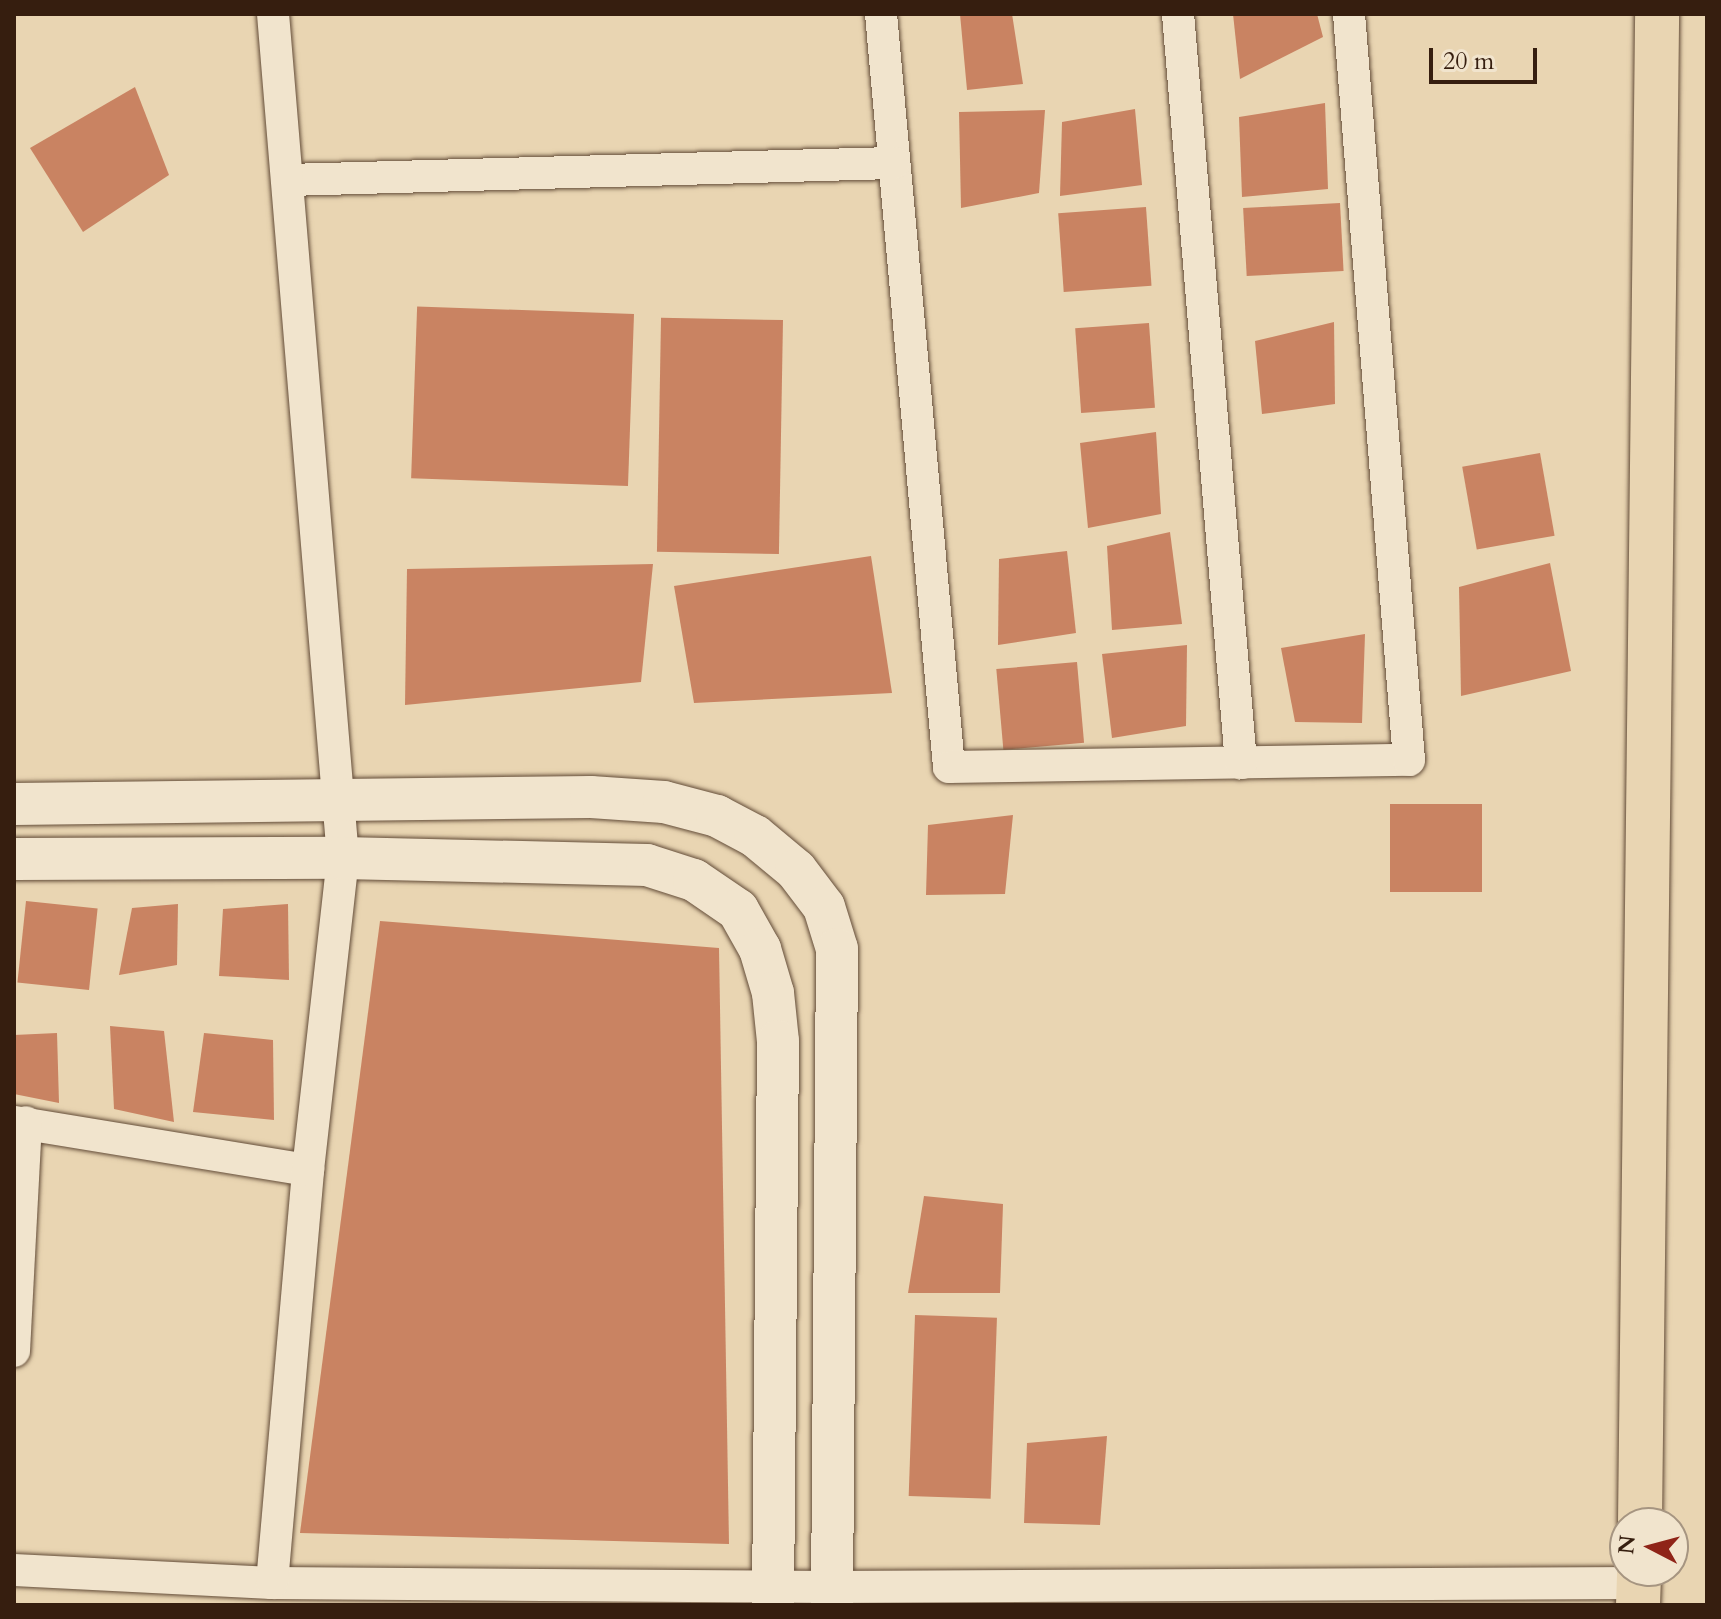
<!DOCTYPE html>
<style>
body{margin:0}
#map{position:relative;width:1721px;height:1619px;overflow:hidden;background:#e9d5b2;font-family:Cardo,serif}
div>[style]{position:absolute}
[style*='--x']{left:calc(var(--x)*1px);top:calc(var(--y)*1px);width:calc(var(--w)*1px);rotate:calc(var(--a)*1deg)}
.building>*{inset:0;background:#c98362;transform-origin:0 0}
.roads{filter:drop-shadow(0 0 2px #634c38) drop-shadow(0 0 2px #634c38)}
.minor>*{height:32px;margin:-16px;padding:0 16px;transform-origin:16px;border-radius:16px;background:#f1e4cd}
.tertiary>*{height:42px;margin:-21px;padding:0 21px;transform-origin:21px;border-radius:21px;background:#f1e4cd}
.primary>*{height:44px;margin:-22px;padding:0 22px;transform-origin:22px;border-radius:22px;background:#e9d5b2}
span{translate:-50% -50%;white-space:nowrap;text-align:center;line-height:1.15;-webkit-text-stroke:6px #f1e4cd;paint-order:stroke}
.frame{position:absolute;inset:0;border:16px solid #361e0f;pointer-events:none}
.north{position:absolute;left:1609px;top:1507px;width:80px;height:80px;box-sizing:border-box;background:#f1e4cd;border:2px solid #a69581;border-radius:50%;rotate:276deg;font-size:22px;font-weight:700;line-height:32px;text-align:center;color:#361e0f}
.north::after{content:'';display:block;margin:auto;width:28px;height:36px;background:#8f2418;clip-path:polygon(50% 0,100% 100%,50% 72%,0 100%)}
.scale{position:absolute;left:1429px;top:48px;width:108px;height:36px;box-sizing:border-box;border:4px solid #361e0f;border-top:0;padding-left:10px;font-size:24px;line-height:28px;white-space:nowrap;color:#361e0f;-webkit-text-stroke:6px #f1e4cd;paint-order:stroke}
</style>
<div id="map">
<div class="building">
<div style="clip-path:polygon(960px 14px,1012px 14px,1023px 84px,967px 90px)"></div>
<div style="clip-path:polygon(1233px 14px,1317px 14px,1323px 37px,1240px 79px)"></div>
<div style="clip-path:polygon(135px 87px,169px 175px,83px 232px,30px 148px)"></div>
<div style="clip-path:polygon(1325px 103px,1328px 189px,1242px 197px,1239px 117px)"></div>
<div style="clip-path:polygon(1135px 109px,1142px 185px,1060px 196px,1062px 122px)"></div>
<div style="clip-path:polygon(1045px 110px,1039px 193px,961px 208px,959px 112px)"></div>
<div style="left:1340px;top:203px;width:68px;height:97px;rotate:87deg"></div>
<div style="left:1146px;top:207px;width:79px;height:88px;rotate:86deg"></div>
<div style="left:634px;top:314px;width:172px;height:217px;rotate:92deg"></div>
<div style="left:783px;top:320px;width:234px;height:122px;rotate:91deg"></div>
<div style="clip-path:polygon(1334px 322px,1335px 404px,1262px 414px,1255px 341px)"></div>
<div style="left:1149px;top:323px;width:85px;height:74px;rotate:86deg"></div>
<div style="clip-path:polygon(1156px 432px,1161px 514px,1088px 528px,1080px 443px)"></div>
<div style="left:1540px;top:453px;width:84px;height:79px;rotate:80deg"></div>
<div style="clip-path:polygon(1170px 532px,1182px 624px,1112px 630px,1107px 546px)"></div>
<div style="clip-path:polygon(1067px 551px,1076px 633px,998px 645px,999px 559px)"></div>
<div style="clip-path:polygon(871px 556px,892px 693px,694px 703px,674px 586px)"></div>
<div style="clip-path:polygon(1550px 563px,1571px 671px,1461px 696px,1459px 587px)"></div>
<div style="clip-path:polygon(653px 564px,641px 682px,405px 705px,407px 569px)"></div>
<div style="clip-path:polygon(1365px 634px,1362px 723px,1295px 722px,1281px 648px)"></div>
<div style="clip-path:polygon(1187px 645px,1186px 726px,1112px 738px,1102px 654px)"></div>
<div style="left:1077px;top:662px;width:81px;height:81px;rotate:85deg"></div>
<div style="left:1482px;top:804px;width:88px;height:92px;rotate:90deg"></div>
<div style="clip-path:polygon(1013px 815px,1005px 894px,926px 895px,928px 825px)"></div>
<div style="left:26px;top:901px;width:72px;height:82px;rotate:6deg"></div>
<div style="clip-path:polygon(178px 904px,177px 965px,119px 975px,132px 908px)"></div>
<div style="clip-path:polygon(288px 904px,289px 980px,219px 976px,223px 909px)"></div>
<div style="clip-path:polygon(380px 921px,719px 948px,729px 1544px,300px 1533px)"></div>
<div style="clip-path:polygon(110px 1026px,164px 1031px,174px 1122px,114px 1109px)"></div>
<div style="clip-path:polygon(57px 1033px,59px 1103px,14px 1094px,14px 1035px)"></div>
<div style="clip-path:polygon(204px 1033px,273px 1040px,274px 1120px,193px 1112px)"></div>
<div style="clip-path:polygon(924px 1196px,1003px 1204px,1000px 1293px,908px 1293px)"></div>
<div style="left:915px;top:1315px;width:82px;height:181px;rotate:2deg"></div>
<div style="clip-path:polygon(1107px 1436px,1100px 1525px,1024px 1523px,1027px 1443px)"></div>
</div>
<div class="roads">
<div class="minor">
<div style="--x:881;--y:14;--w:756;--a:84.84"></div>
<div style="--x:949;--y:767;--w:460;--a:-0.9"></div>
<div style="--x:1409;--y:760;--w:748;--a:-94.6"></div>
<div style="--x:1178;--y:14;--w:752;--a:85.19"></div>
<div style="--x:288;--y:180;--w:606;--a:-1.61"></div>
<div style="--x:14;--y:1122;--w:298;--a:9.3"></div>
<div style="--x:14;--y:1351;--w:229;--a:-87"></div>
<div style="--x:14;--y:1570;--w:258;--a:2.9"></div>
<div style="--x:272;--y:1583;--w:560;--a:0.41"></div>
<div style="--x:832;--y:1587;--w:807;--a:-0.28"></div>
<div style="--x:272;--y:1583;--w:415;--a:-85"></div>
<div style="--x:308;--y:1170;--w:314;--a:-83.6"></div>
<div style="--x:343;--y:858;--w:847;--a:-94.74"></div>
</div>
<div class="tertiary">
<div style="--x:14;--y:804;--w:577;--a:-0.7"></div>
<div style="--x:591;--y:797;--w:73;--a:3.9"></div>
<div style="--x:664;--y:802;--w:55;--a:14.8"></div>
<div style="--x:717;--y:816;--w:43;--a:27.8"></div>
<div style="--x:755;--y:836;--w:53;--a:39.7"></div>
<div style="--x:796;--y:870;--w:46;--a:52.9"></div>
<div style="--x:824;--y:907;--w:44;--a:72.8"></div>
<div style="--x:837;--y:949;--w:656;--a:90.44"></div>
<div style="--x:14;--y:859;--w:329;--a:-0.2"></div>
<div style="--x:343;--y:858;--w:304;--a:1.3"></div>
<div style="--x:647;--y:865;--w:49;--a:17.7"></div>
<div style="--x:694;--y:880;--w:53;--a:34.3"></div>
<div style="--x:738;--y:910;--w:45;--a:60.6"></div>
<div style="--x:760;--y:949;--w:46;--a:73.5"></div>
<div style="--x:773;--y:993;--w:48;--a:84.1"></div>
<div style="--x:778;--y:1041;--w:564;--a:90.51"></div>
</div>
<div class="primary">
<div style="--x:1640;--y:1523;--w:1509;--a:-89.35"></div>
<div style="--x:1638;--y:1605;--w:34;--a:-88"></div>
</div>
</div>
<div class="frame"></div>
<div class="north">N</div>
<div class="scale">20 m</div>
</div>
